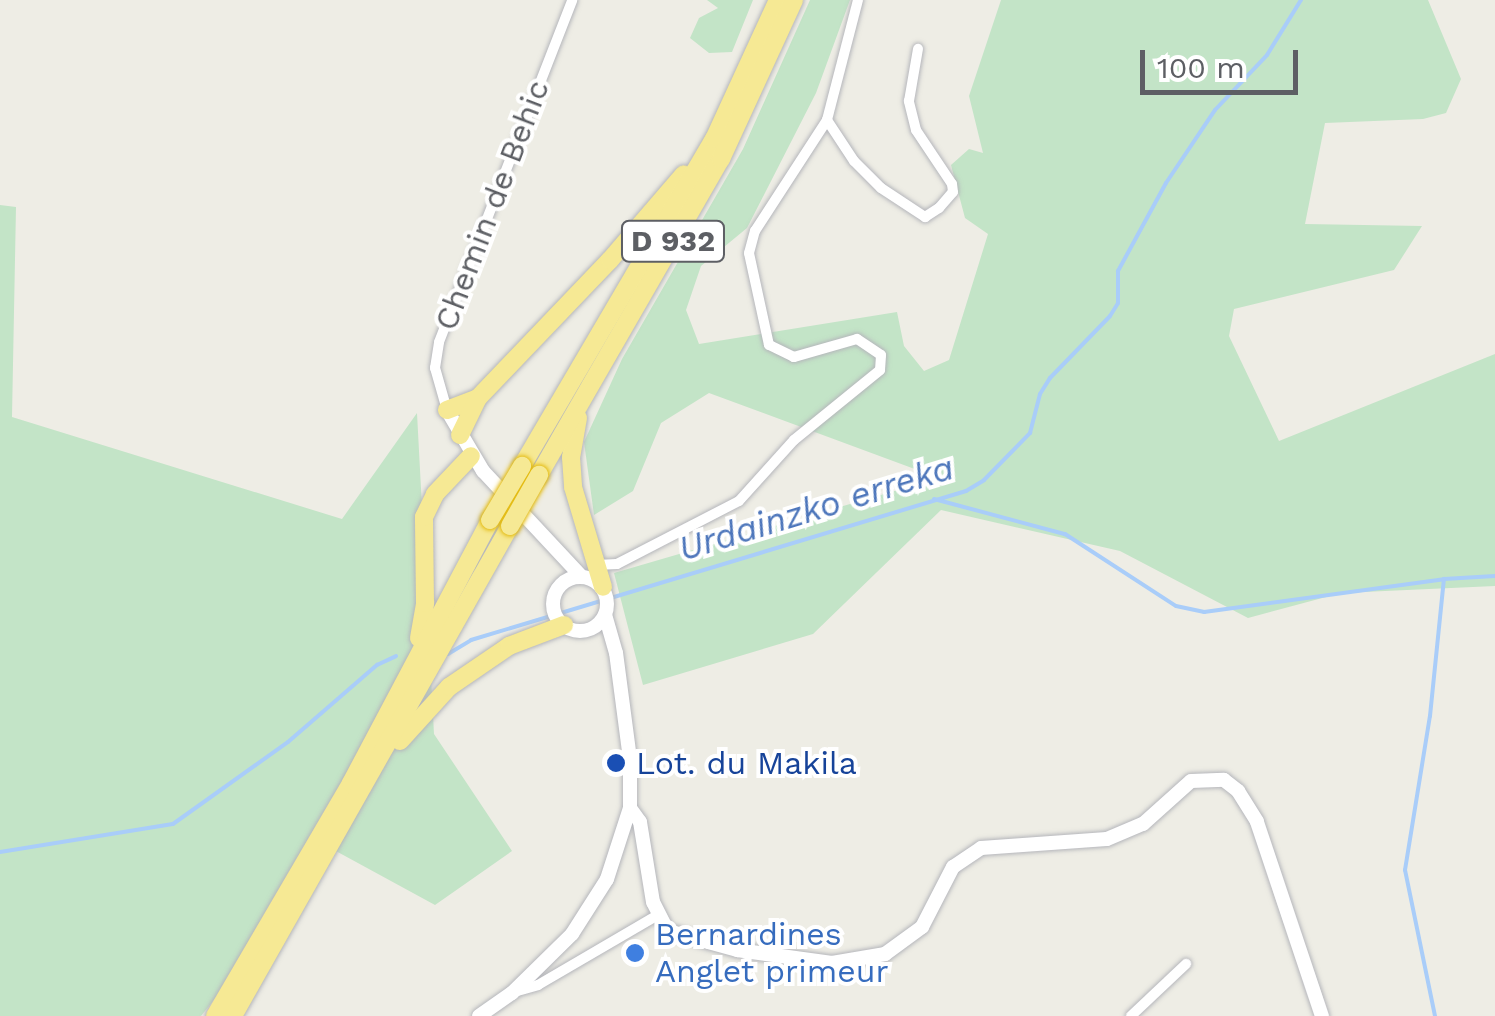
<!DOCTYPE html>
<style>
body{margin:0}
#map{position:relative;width:1495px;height:1016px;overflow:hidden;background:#eeede5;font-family:"Work Sans",sans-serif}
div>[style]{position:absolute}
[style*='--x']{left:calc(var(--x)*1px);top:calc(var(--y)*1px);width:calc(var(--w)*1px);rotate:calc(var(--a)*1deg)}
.green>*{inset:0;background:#c3e4c7}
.stream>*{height:4px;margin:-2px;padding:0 2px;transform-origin:2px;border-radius:2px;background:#a9cdf9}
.roads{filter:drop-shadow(0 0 2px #b5b6bb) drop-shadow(0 0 2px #b5b6bb)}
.street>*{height:10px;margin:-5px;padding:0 5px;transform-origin:5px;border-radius:5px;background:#fff}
.secondary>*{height:14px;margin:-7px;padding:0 7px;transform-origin:7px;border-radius:7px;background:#fff}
.secondary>.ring{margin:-7px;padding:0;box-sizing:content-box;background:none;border:14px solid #fff;border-radius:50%}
.highway>*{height:18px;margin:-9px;padding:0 9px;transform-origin:9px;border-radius:9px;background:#f6e994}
.bridges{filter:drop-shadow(0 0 2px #e3ba0f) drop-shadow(0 0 2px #e3ba0f)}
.highway-bridge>*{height:18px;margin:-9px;padding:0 9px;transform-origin:9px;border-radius:9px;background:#f6e994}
.dots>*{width:28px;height:28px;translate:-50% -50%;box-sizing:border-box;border:5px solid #fff;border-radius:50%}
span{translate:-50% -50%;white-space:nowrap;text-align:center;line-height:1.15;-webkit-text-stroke:8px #fff;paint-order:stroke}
.shield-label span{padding:2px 8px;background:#fff;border:2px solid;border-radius:8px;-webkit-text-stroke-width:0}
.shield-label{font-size:30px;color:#5d5f64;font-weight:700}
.street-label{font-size:32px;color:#5d5f64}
.transit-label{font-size:32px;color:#164399}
.left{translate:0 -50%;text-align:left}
.shop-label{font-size:32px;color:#366cbe}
.water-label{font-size:35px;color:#4d76bb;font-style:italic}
.scale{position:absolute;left:1140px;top:50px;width:158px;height:45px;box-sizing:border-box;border:5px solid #5d5f64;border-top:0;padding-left:12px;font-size:30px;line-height:35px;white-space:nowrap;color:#5d5f64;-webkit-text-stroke:8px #fff;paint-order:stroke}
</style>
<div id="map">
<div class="green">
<div style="clip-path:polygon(707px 0,753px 0,732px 52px,709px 53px,690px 38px,699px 18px,718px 8px)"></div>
<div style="clip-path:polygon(810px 0,850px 0,816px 93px,747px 228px,701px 266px,686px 310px,699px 344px,897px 312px,904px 346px,924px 371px,949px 360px,988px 234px,965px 218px,951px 165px,969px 149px,983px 153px,969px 96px,1001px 0,1428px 0,1461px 79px,1446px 113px,1423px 119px,1325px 123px,1305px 224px,1422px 226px,1394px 270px,1234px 309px,1229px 336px,1279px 441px,1495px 354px,1495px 586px,1341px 593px,1248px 618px,1120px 551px,941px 510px,813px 634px,643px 685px,614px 573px,939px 478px,709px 393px,661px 423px,633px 491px,594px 515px,584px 442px,622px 359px,743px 149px)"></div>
<div style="clip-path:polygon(0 205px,16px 207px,12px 417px,342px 519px,417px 413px,434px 734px,512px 851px,435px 905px,334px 850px,201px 1016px,0 1016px)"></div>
</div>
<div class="stream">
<div style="--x:934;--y:499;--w:136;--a:15"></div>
<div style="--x:1065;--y:534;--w:132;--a:33"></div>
<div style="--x:1176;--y:606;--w:29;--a:12"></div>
<div style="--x:1204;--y:612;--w:242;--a:-7.8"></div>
<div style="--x:1444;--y:579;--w:51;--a:-3.4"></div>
<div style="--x:448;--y:654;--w:27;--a:-31"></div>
<div style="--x:471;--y:640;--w:517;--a:-16.75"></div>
<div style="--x:966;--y:491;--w:21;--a:-31"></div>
<div style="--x:984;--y:480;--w:66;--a:-45.6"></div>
<div style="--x:1030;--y:433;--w:40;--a:-75.6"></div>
<div style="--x:1040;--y:394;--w:19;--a:-58"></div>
<div style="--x:1050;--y:378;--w:86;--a:-45.9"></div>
<div style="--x:1110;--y:316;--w:15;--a:-58"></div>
<div style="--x:1118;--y:303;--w:32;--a:-90"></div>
<div style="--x:1118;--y:271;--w:100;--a:-61.4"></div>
<div style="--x:1166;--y:183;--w:88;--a:-56.1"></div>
<div style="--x:1215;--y:110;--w:76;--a:-46.6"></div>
<div style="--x:1267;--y:55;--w:65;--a:-58.3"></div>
<div style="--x:0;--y:852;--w:175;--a:-9.2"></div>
<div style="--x:173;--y:824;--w:141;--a:-35.5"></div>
<div style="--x:288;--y:742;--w:118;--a:-40.9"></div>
<div style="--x:377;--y:665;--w:21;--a:-25"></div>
<div style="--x:1435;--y:1016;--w:149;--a:-101.6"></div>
<div style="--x:1405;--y:870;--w:156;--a:-80.8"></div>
<div style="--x:1430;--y:716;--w:138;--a:-84.2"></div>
</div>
<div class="roads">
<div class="street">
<div style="--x:827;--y:120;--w:49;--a:56.6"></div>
<div style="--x:854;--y:161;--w:38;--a:45"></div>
<div style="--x:881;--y:188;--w:53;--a:33.4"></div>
<div style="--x:925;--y:217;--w:17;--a:-33"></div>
<div style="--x:939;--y:208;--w:21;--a:-49"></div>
<div style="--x:953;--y:192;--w:8;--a:-97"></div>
<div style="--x:952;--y:184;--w:65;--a:-123.7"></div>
<div style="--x:916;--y:130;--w:30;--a:-104"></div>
<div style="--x:909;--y:101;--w:53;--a:-80.2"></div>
<div style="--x:447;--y:410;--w:44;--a:-105.9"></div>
<div style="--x:435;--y:368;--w:26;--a:-81"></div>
<div style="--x:439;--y:342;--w:367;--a:-68.7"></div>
<div style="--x:596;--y:565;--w:21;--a:-3"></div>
<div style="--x:617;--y:564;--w:137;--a:-27.3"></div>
<div style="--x:739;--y:501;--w:82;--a:-48"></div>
<div style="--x:794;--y:440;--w:111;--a:-39.1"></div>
<div style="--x:880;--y:370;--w:15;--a:-86"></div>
<div style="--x:881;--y:355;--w:29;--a:-146"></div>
<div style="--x:857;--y:339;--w:66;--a:164.1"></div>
<div style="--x:794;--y:357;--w:28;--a:-154"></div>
<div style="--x:769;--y:345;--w:94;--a:-102.3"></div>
<div style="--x:749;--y:253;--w:23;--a:-75"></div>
<div style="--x:755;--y:231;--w:132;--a:-57"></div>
<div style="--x:827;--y:120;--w:124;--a:-75.5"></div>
<div style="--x:514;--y:992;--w:25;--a:-16"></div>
<div style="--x:538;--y:985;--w:139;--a:-30.3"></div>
<div style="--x:1131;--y:1016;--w:76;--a:-43.4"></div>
</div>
<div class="secondary">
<div style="--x:447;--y:410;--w:71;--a:59.5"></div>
<div style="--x:483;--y:471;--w:144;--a:47"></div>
<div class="ring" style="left:553px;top:577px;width:40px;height:40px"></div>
<div style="--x:630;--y:808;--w:17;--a:54"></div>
<div style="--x:640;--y:822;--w:81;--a:80.8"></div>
<div style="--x:653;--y:902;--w:33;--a:63"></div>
<div style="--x:668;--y:931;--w:72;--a:15.4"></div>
<div style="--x:737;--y:950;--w:96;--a:7.8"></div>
<div style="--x:832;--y:963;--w:54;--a:-9.6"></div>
<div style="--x:885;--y:954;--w:46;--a:-36.1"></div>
<div style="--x:922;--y:927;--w:68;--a:-62.7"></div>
<div style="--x:953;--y:867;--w:34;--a:-34"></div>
<div style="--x:981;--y:848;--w:126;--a:-4.1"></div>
<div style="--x:1107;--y:839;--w:39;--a:-23"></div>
<div style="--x:1143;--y:824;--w:64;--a:-41.9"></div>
<div style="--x:1191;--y:781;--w:33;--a:-2"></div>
<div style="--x:1224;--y:780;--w:18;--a:38"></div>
<div style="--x:1238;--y:791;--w:36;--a:58"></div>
<div style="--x:1257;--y:822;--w:205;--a:71.5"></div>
<div style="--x:479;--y:1016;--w:40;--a:-34.9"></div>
<div style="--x:512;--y:993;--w:84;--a:-44.5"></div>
<div style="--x:572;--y:934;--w:65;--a:-57.5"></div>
<div style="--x:607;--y:879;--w:75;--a:-72.1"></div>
<div style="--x:630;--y:808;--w:49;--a:-90"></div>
<div style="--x:630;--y:759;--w:107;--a:-97.5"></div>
<div style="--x:616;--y:653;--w:40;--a:-106"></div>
</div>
<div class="highway">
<div style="--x:447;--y:410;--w:33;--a:-21"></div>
<div style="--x:478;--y:398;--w:191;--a:-46.3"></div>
<div style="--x:610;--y:260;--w:113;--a:-49.3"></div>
<div style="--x:578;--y:418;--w:40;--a:100"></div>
<div style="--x:571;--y:457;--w:30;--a:86"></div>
<div style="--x:573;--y:487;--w:104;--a:73.3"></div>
<div style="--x:460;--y:435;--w:41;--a:-64.1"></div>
<div style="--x:522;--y:466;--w:379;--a:-59.6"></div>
<div style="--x:714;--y:139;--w:153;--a:-65.3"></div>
<div style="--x:539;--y:475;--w:365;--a:-60.1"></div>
<div style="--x:721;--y:159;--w:175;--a:-65.3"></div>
<div style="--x:419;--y:638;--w:36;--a:-80"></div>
<div style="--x:425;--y:603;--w:86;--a:-90.7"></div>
<div style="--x:424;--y:517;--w:25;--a:-64"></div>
<div style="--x:435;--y:494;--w:52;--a:-46.5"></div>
<div style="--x:400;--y:741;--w:73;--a:-47.8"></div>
<div style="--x:449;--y:687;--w:73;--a:-34.3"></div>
<div style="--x:509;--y:646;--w:59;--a:-20.9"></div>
<div style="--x:215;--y:1016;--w:270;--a:-59.7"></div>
<div style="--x:351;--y:783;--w:297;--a:-62.1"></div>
<div style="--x:233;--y:1016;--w:563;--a:-60.52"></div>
</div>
</div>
<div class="bridges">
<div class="highway-bridge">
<div style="--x:490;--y:520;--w:63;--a:-59.3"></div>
<div style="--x:510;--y:526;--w:59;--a:-60.4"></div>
</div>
</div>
<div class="dots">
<div style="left:616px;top:763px;background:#1a4fb4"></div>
<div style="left:635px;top:953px;background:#3f7fe0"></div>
</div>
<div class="shield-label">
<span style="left:673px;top:241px">D 932</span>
</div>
<div class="street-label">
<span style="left:492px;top:205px;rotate:-69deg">Chemin de Behic</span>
</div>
<div class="transit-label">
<span class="left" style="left:636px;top:763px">Lot. du Makila</span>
</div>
<div class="shop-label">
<span class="left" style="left:655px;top:953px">Bernardines<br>Anglet primeur</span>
</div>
<div class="water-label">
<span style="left:816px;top:508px;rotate:-17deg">Urdainzko erreka</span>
</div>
<div class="scale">100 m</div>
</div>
